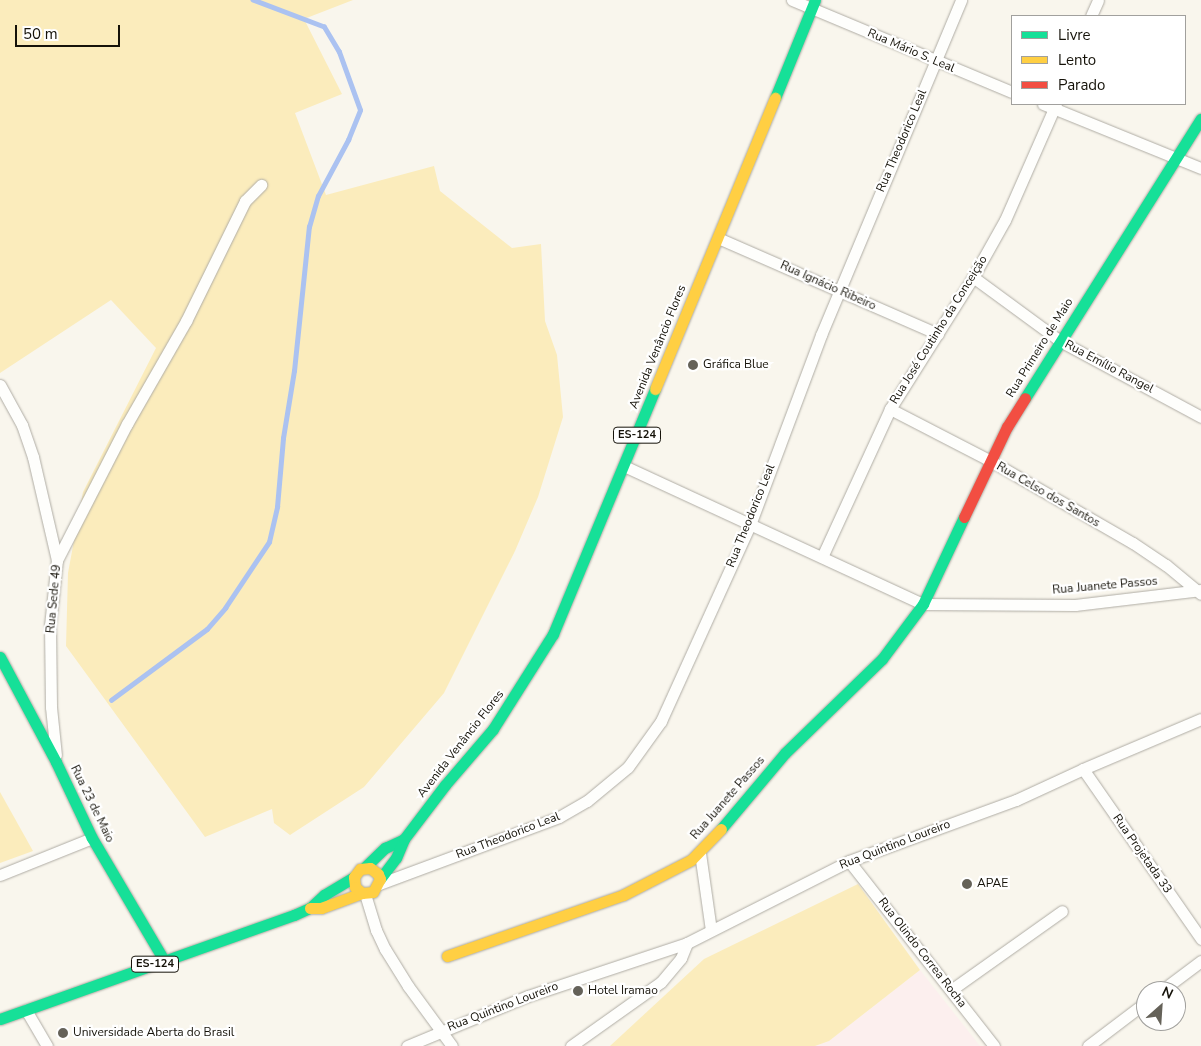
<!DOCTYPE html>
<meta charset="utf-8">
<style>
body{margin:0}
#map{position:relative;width:1201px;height:1046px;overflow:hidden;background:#f9f6ed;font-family:"Nunito Sans",sans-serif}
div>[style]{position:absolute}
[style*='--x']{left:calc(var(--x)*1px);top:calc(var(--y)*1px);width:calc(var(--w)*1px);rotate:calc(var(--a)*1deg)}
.education>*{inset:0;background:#fcefee}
.green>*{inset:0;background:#fbecbc}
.stream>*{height:4.5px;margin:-2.25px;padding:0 2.25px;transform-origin:2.25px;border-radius:2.25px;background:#abc2f1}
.roads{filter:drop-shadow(0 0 1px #afaca4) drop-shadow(0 0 1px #afaca4)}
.street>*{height:11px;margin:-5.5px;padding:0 5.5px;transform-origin:5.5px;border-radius:5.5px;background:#fefefc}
.fast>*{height:11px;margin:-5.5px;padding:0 5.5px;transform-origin:5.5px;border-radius:5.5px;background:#16e098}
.slow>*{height:11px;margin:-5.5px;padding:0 5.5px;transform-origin:5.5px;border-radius:5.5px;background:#ffcf43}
.jam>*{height:11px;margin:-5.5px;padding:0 5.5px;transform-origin:5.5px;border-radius:5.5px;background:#f24e42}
.dots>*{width:14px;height:14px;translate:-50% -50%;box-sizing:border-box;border:2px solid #fff;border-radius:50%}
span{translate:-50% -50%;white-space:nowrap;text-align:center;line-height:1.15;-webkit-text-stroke:4.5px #fff;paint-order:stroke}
.shield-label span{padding:1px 4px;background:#fff;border:1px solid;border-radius:4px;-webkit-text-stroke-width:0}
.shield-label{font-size:11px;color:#151209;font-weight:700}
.street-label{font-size:12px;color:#151209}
.poi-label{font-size:12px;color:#151209}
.left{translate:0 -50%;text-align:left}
.legend{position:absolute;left:1011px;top:15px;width:175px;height:90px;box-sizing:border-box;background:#fff;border:1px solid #a1a09d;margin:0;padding:6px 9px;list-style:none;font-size:15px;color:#151209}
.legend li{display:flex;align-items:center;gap:10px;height:25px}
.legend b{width:25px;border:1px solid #a1a09d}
.north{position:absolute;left:1136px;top:981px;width:50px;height:50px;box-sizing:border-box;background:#fff;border:1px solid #a1a09d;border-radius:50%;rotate:26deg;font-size:14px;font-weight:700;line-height:20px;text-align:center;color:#151209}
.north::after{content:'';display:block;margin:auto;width:18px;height:22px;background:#656259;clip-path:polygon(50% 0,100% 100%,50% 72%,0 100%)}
.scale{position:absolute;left:15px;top:25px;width:105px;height:22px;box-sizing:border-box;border:2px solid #151209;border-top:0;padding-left:6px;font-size:15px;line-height:18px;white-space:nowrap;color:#151209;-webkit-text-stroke:4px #fff;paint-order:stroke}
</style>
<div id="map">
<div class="education">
<div style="clip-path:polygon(920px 970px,980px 1046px,815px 1046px,829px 1041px)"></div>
</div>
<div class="green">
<div style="clip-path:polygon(0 0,353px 0,304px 19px,342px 94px,295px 113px,326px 195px,434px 166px,440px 191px,512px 248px,541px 244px,545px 321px,557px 355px,563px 417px,538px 497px,515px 551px,444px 693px,364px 787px,290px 835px,274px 823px,272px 809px,205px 837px,66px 646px,68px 573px,83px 492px,156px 348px,111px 300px,0 373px)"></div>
<div style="clip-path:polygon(0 792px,33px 851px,0 863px)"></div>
<div style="clip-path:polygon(858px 884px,920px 970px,829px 1041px,815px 1046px,610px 1046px,704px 959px)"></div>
</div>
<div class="stream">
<div style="--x:111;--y:700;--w:119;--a:-36.5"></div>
<div style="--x:207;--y:629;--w:28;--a:-49"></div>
<div style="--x:225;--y:608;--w:79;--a:-56.3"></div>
<div style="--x:269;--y:542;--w:36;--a:-77"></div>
<div style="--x:277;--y:507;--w:69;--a:-85"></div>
<div style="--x:283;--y:438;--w:68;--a:-80.7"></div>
<div style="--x:294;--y:371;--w:145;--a:-84.1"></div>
<div style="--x:309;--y:227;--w:32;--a:-74"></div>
<div style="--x:318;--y:196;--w:64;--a:-61.8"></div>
<div style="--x:348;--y:140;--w:32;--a:-68"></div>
<div style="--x:360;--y:110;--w:62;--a:-109.9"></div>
<div style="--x:339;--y:52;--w:29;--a:-121"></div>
<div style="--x:324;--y:27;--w:76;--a:-159.2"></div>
</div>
<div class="roads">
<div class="street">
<div style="--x:792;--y:0;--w:238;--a:22.7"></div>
<div style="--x:1091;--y:16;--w:17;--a:-66"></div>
<div style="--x:1043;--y:104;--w:170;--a:22.1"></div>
<div style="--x:718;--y:238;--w:240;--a:23.6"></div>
<div style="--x:973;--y:277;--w:108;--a:36.3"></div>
<div style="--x:1060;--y:341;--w:160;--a:28.3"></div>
<div style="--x:0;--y:385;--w:46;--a:61.2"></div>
<div style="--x:22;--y:425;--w:34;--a:71"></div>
<div style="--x:33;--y:457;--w:106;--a:76.9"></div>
<div style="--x:57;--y:560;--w:65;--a:96.1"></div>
<div style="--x:50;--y:625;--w:82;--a:89.3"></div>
<div style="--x:51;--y:707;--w:48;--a:84.1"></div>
<div style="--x:890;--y:409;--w:111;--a:27.3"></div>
<div style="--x:989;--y:460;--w:166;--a:30"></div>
<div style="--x:1133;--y:543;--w:40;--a:34"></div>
<div style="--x:1166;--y:565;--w:45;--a:39.6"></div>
<div style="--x:624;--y:466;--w:329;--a:24.8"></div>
<div style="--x:923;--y:604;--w:152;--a:0.4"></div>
<div style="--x:1075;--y:605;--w:127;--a:-6.8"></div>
<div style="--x:822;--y:557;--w:163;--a:-65.3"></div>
<div style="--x:890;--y:409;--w:156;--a:-57.8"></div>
<div style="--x:973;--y:277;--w:65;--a:-60.7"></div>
<div style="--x:1005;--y:220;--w:127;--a:-66.3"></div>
<div style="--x:57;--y:560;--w:153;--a:-62.8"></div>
<div style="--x:127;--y:424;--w:119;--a:-60.2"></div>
<div style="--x:186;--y:321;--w:134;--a:-63.8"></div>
<div style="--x:245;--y:201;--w:23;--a:-45"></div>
<div style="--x:1083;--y:769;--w:207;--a:55.2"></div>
<div style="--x:700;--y:853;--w:78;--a:81.9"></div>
<div style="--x:849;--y:861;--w:235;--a:51.9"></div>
<div style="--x:0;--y:875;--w:99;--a:-21.9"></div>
<div style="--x:379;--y:884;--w:192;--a:-20.4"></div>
<div style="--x:559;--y:817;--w:32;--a:-30"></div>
<div style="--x:587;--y:801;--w:53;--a:-39.7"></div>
<div style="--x:628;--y:767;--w:57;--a:-54.3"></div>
<div style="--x:661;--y:721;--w:215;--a:-65.6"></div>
<div style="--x:750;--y:525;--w:203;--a:-69.5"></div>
<div style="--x:821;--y:335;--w:363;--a:-67.3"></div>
<div style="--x:365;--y:894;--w:38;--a:73"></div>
<div style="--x:376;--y:930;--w:21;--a:65"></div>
<div style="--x:385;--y:949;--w:44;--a:58.1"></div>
<div style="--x:408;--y:986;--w:74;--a:53.7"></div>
<div style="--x:951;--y:990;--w:136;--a:-35.4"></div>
<div style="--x:1161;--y:991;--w:50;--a:-36.9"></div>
<div style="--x:26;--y:1010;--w:42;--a:59.7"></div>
<div style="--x:407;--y:1046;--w:131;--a:-22.5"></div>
<div style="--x:528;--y:996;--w:168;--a:-18.4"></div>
<div style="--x:687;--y:943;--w:182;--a:-26.8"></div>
<div style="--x:849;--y:861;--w:178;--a:-20.1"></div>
<div style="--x:1016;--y:800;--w:74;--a:-24.8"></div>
<div style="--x:1083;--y:769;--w:128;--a:-23"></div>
<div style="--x:571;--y:1046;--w:110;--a:-35.4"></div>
<div style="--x:661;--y:982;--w:31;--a:-50"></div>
<div style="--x:681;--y:958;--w:16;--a:-68"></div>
<div style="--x:1088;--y:1046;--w:73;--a:-37.2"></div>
</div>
<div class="fast">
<div style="--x:775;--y:98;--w:106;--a:-67.8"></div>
<div style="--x:1025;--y:398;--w:330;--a:-57.8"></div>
<div style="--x:0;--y:657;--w:119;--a:61.9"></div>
<div style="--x:56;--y:762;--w:84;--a:64.7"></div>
<div style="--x:92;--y:838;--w:142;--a:59.5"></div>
<div style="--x:721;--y:829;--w:99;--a:-49.9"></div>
<div style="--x:785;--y:753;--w:135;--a:-44.1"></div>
<div style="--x:882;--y:659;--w:69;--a:-53.3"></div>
<div style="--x:923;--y:604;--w:96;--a:-64.8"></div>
<div style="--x:365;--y:867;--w:28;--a:-44"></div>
<div style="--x:385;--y:848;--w:21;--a:-25"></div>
<div style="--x:380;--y:879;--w:26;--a:-53"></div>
<div style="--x:396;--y:858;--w:21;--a:-67"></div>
<div style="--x:404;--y:839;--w:68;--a:-52.8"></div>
<div style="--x:445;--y:785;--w:74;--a:-49.4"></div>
<div style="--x:493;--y:729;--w:112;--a:-57.7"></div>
<div style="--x:553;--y:634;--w:265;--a:-67.4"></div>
<div style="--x:0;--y:1019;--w:312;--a:-19.5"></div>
<div style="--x:294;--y:915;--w:17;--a:-24"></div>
<div style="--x:310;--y:908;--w:19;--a:-43"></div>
<div style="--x:324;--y:895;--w:35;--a:-31"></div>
</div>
<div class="slow">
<div style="--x:655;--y:389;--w:315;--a:-67.6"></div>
<div style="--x:310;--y:908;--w:11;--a:0"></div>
<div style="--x:321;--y:908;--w:44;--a:-20.1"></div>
<div style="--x:362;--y:893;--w:11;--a:-5"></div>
<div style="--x:373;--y:892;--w:15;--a:-62"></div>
<div style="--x:380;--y:879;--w:5;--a:-112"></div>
<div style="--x:378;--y:874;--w:10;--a:-143"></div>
<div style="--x:370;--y:868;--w:10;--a:174"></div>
<div style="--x:360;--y:869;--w:10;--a:127"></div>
<div style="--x:354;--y:877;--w:10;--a:84"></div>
<div style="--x:355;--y:887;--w:9;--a:41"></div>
<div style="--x:447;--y:956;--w:186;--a:-19.1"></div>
<div style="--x:623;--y:895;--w:76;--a:-27.2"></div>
<div style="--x:691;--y:860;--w:43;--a:-45.9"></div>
</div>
<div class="jam">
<div style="--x:964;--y:517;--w:100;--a:-64.5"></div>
<div style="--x:1007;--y:427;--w:34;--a:-58"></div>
</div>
</div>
<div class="dots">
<div style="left:693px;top:365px;background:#656259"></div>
<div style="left:967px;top:884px;background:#656259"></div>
<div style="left:578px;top:991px;background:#656259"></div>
<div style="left:63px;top:1033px;background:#656259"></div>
</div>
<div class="shield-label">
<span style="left:637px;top:435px">ES-124</span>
<span style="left:155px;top:964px">ES-124</span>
</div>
<div class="street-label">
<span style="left:911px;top:51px;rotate:23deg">Rua Mário S. Leal</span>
<span style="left:902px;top:141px;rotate:-67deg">Rua Theodorico Leal</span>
<span style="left:828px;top:286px;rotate:24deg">Rua Ignácio Ribeiro</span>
<span style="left:939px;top:330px;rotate:-58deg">Rua José Coutinho da Conceição</span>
<span style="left:658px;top:347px;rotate:-68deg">Avenida Venâncio Flores</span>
<span style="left:1040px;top:348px;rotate:-58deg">Rua Primeiro de Maio</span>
<span style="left:1109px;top:367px;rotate:28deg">Rua Emílio Rangel</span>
<span style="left:1048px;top:495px;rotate:30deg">Rua Celso dos Santos</span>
<span style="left:751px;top:516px;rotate:-68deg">Rua Theodorico Leal</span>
<span style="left:1105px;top:586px;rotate:-5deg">Rua Juanete Passos</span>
<span style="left:54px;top:599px;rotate:-85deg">Rua Sede 49</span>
<span style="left:461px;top:744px;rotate:-52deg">Avenida Venâncio Flores</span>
<span style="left:728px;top:798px;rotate:-49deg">Rua Juanete Passos</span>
<span style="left:92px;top:804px;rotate:64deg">Rua 23 de Maio</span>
<span style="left:508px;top:836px;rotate:-21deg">Rua Theodorico Leal</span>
<span style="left:895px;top:845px;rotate:-21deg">Rua Quintino Loureiro</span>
<span style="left:1142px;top:854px;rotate:55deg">Rua Projetada 33</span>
<span style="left:922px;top:953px;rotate:52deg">Rua Olindo Correa Rocha</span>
<span style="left:503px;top:1007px;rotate:-21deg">Rua Quintino Loureiro</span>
</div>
<div class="poi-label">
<span class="left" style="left:703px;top:365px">Gráfica Blue</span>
<span class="left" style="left:977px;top:884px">APAE</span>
<span class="left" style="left:588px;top:991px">Hotel Iramao</span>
<span class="left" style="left:73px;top:1033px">Universidade Aberta do Brasil</span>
</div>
<ul class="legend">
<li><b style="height:6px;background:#16e098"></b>Livre</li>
<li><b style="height:6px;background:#ffcf43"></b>Lento</li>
<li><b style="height:6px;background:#f24e42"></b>Parado</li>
</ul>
<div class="north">N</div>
<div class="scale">50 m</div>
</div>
